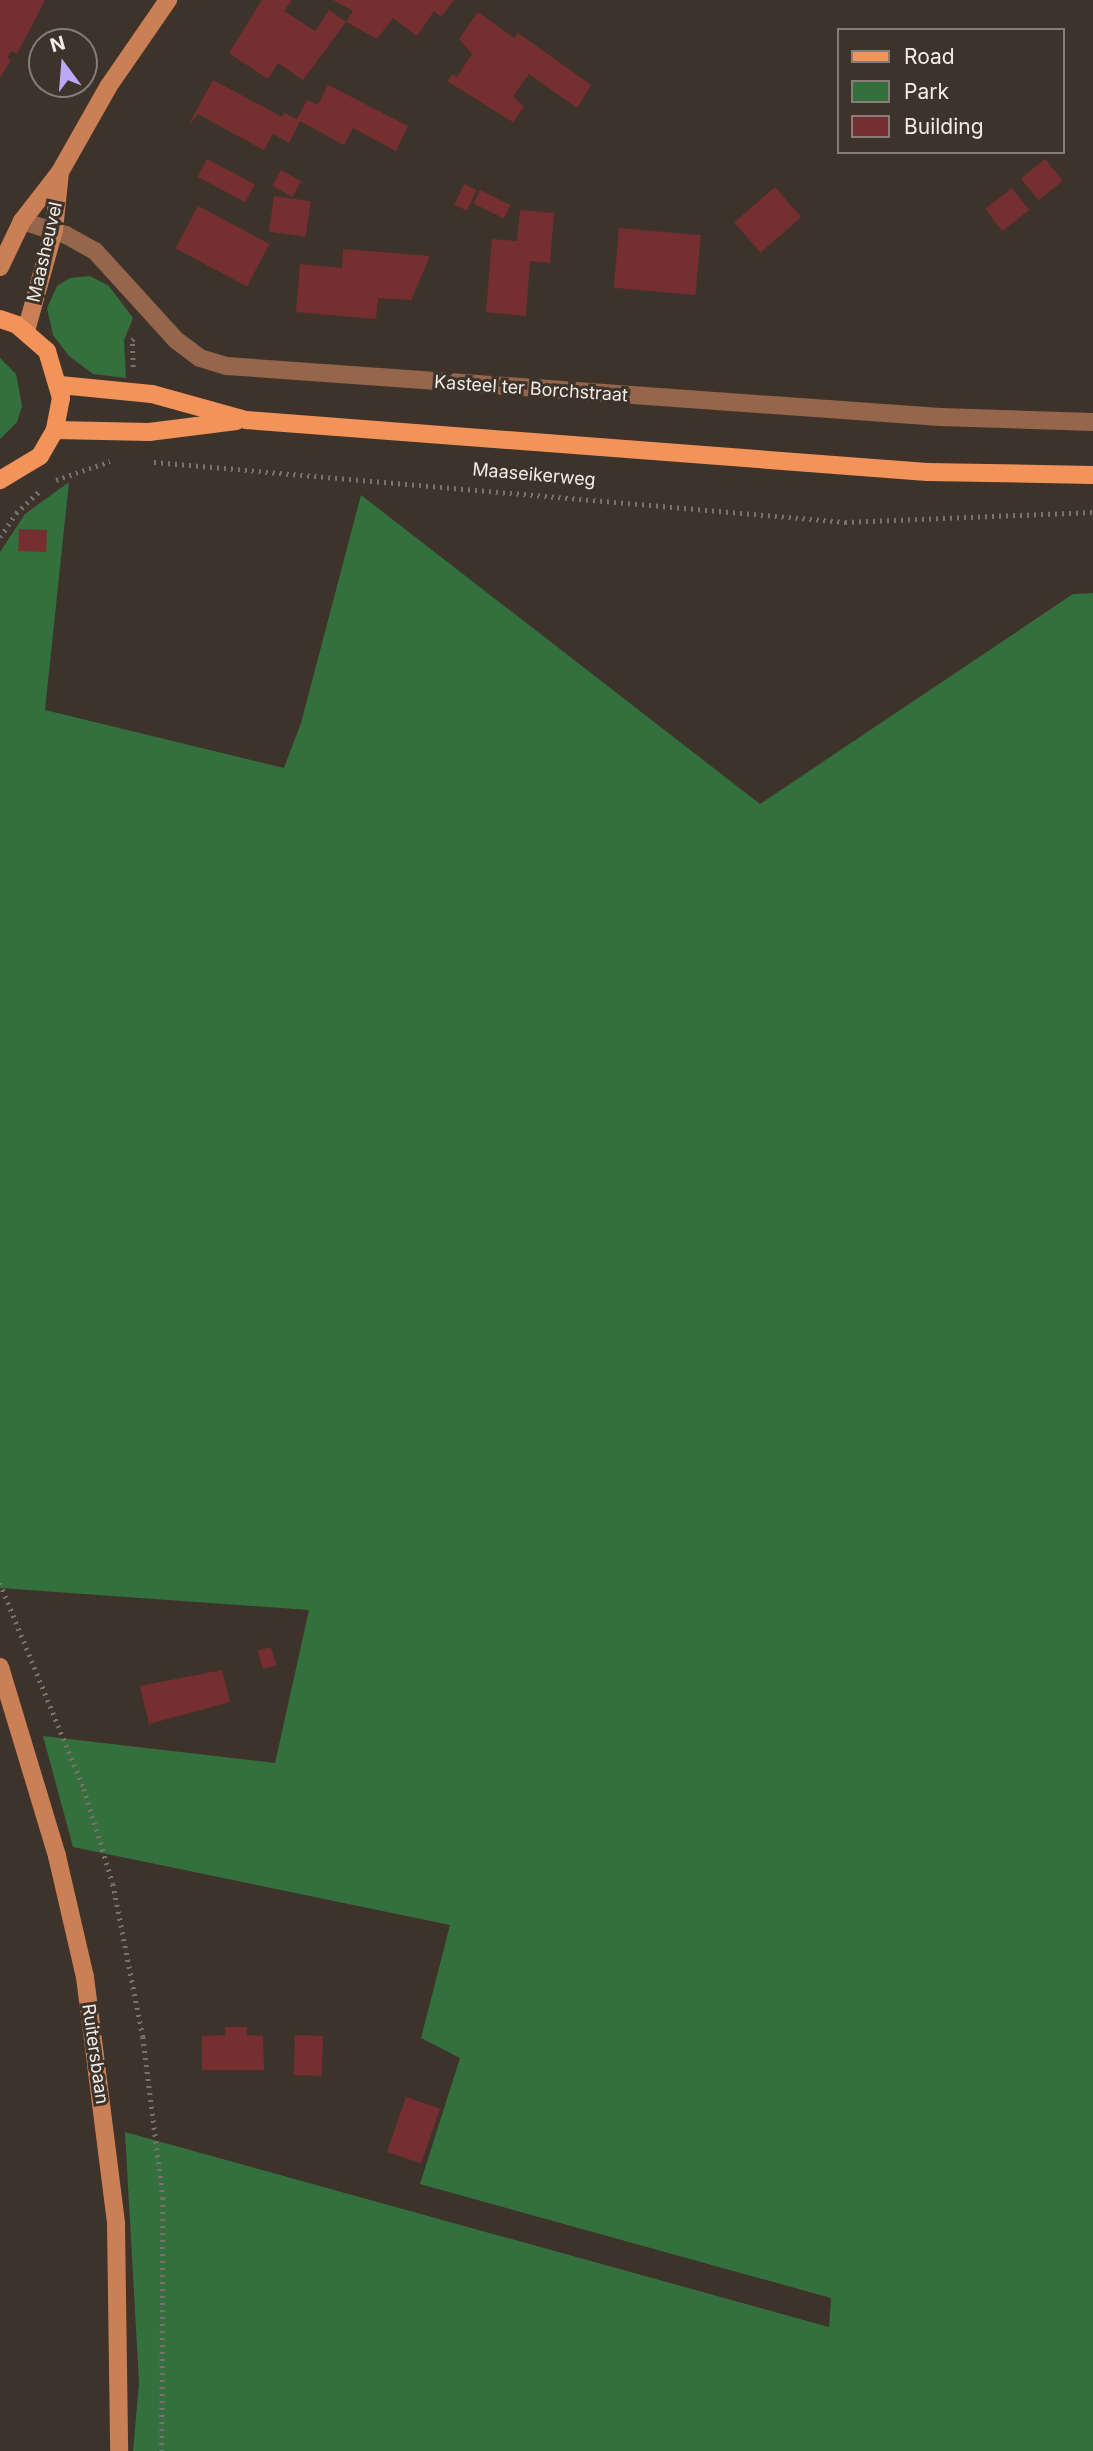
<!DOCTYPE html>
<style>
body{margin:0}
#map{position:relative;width:1093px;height:2451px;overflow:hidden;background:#3d332b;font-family:Inter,sans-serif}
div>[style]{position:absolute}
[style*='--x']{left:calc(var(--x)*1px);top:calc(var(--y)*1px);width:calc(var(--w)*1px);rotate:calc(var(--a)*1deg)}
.green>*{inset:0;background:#346f3e}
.building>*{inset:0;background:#762f31;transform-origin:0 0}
.path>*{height:4.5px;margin-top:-2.25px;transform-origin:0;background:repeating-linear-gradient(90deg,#7b726b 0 2px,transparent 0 7px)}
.street>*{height:18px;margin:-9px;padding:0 9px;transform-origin:9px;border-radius:9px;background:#95664b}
.secondary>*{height:18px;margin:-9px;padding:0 9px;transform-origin:9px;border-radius:9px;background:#ca7f54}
.primary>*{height:18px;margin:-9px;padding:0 9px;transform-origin:9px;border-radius:9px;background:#f2935a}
span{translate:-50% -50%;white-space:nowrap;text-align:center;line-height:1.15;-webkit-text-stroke:6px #3d332b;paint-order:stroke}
.street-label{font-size:18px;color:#f3ece7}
.legend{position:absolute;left:837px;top:28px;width:228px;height:126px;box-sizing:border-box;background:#3d332b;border:2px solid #867d76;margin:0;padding:9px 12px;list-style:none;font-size:21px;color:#f3ece7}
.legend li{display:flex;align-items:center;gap:14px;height:35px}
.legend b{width:35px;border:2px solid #867d76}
.north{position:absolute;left:28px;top:28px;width:70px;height:70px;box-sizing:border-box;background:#3d332b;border:2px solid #867d76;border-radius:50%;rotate:344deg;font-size:19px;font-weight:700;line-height:28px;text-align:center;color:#f3ece7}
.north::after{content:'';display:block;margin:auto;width:24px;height:32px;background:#bca9f5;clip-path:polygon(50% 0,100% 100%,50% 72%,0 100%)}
</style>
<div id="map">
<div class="green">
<div style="clip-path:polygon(90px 276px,109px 286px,133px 318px,124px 340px,126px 378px,93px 374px,69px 356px,53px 335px,47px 308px,57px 286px,70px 278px)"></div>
<div style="clip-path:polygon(0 358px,16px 374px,22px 406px,17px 422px,0 439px)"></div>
<div style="clip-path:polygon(69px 482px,45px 710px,284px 768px,301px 723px,361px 495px,760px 804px,1073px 594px,1093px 593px,1093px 2451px,133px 2451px,139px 2383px,125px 2132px,829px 2327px,831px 2298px,420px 2184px,460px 2058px,421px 2038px,450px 1925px,73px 1847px,43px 1736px,275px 1763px,309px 1610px,0 1588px,0 552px,25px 514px)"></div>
</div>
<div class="building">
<div style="clip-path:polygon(0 0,45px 0,17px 54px,11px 51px,7px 58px,11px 60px,0 78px)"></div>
<div style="clip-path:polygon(262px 0,292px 0,284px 11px,315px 31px,329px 10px,346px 22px,353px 11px,333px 0,454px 0,441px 17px,434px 11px,417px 36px,393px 18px,377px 39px,346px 22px,303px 80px,278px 63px,268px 79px,229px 53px)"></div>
<div style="clip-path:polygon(478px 12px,514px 38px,518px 33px,591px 85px,577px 108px,529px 74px,513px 96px,524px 107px,513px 122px,447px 81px,453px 74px,457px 77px,472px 54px,459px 39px)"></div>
<div style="clip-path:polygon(213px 80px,282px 117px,284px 113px,297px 119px,307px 100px,318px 105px,328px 85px,408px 126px,396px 151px,353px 128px,344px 145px,300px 121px,289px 143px,273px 134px,264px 150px,198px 114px,188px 126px)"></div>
<div style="left:207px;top:159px;width:54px;height:20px;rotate:28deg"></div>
<div style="left:1045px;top:159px;width:28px;height:31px;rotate:51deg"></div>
<div style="left:281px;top:170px;width:23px;height:18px;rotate:29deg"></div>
<div style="left:464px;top:184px;width:14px;height:23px;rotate:25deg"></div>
<div style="left:775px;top:187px;width:40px;height:54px;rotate:49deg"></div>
<div style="left:1012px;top:188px;width:28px;height:34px;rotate:52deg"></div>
<div style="left:480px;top:190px;width:34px;height:15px;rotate:26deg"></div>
<div style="left:274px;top:196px;width:37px;height:36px;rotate:8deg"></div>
<div style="left:198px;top:206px;width:81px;height:48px;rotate:28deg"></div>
<div style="clip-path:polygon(520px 210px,554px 213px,550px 263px,530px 261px,526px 316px,486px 312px,492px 239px,517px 241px)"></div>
<div style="left:619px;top:228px;width:82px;height:60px;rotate:5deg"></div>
<div style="clip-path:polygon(343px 249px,430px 256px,411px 300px,378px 298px,376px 319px,296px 312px,300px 264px,342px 268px)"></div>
<div style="left:19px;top:529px;width:28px;height:22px;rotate:2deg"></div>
<div style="left:271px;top:1647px;width:19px;height:14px;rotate:74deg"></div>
<div style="clip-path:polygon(222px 1670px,230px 1702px,149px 1724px,140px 1686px)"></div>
<div style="clip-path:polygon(225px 2027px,247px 2027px,247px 2035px,263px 2036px,264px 2070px,202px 2070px,202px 2036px,225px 2035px)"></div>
<div style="left:295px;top:2035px;width:28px;height:40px;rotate:2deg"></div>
<div style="left:406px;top:2097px;width:36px;height:58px;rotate:19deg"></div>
</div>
<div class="path">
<div style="--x:133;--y:367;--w:27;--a:-92"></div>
<div style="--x:132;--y:340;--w:6;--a:-39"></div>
<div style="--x:154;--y:462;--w:694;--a:4.96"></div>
<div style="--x:845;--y:522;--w:248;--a:-2.3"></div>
<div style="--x:56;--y:480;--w:57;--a:-19.4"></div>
<div style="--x:0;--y:537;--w:29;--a:-56"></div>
<div style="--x:16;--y:513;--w:33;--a:-43"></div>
<div style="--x:0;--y:1583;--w:222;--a:67.8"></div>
<div style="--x:84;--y:1789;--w:99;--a:73"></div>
<div style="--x:113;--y:1884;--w:156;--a:78.9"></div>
<div style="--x:143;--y:2037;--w:162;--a:82.9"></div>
<div style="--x:163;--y:2198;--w:253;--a:90.2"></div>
</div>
<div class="street">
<div style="--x:22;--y:221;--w:46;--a:17.7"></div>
<div style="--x:66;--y:235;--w:33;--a:29"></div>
<div style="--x:95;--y:251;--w:120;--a:47.7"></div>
<div style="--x:176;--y:340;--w:30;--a:37"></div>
<div style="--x:200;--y:358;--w:28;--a:17"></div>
<div style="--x:227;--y:366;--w:715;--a:4.09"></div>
<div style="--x:940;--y:417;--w:153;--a:1.9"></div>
</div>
<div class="secondary">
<div style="--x:0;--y:267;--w:51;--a:-64.4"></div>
<div style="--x:22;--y:221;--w:62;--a:-52.2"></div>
<div style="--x:60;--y:172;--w:98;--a:-60.5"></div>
<div style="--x:108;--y:87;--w:106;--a:-55.4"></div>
<div style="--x:26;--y:331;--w:105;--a:-74.5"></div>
<div style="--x:54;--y:230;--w:58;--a:-84.1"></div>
<div style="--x:0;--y:1667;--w:197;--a:73.2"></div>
<div style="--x:57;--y:1856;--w:124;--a:77"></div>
<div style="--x:85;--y:1977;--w:249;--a:82.8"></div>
<div style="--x:116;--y:2224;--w:227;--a:89.2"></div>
</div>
<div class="primary">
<div style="--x:0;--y:319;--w:18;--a:19"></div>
<div style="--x:17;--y:325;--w:40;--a:41"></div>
<div style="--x:47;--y:351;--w:49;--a:73.4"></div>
<div style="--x:61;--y:398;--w:33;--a:101"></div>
<div style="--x:55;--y:430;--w:30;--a:120"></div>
<div style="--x:40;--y:456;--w:47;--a:149"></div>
<div style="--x:60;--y:385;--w:92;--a:5.6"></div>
<div style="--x:152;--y:394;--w:98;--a:15.5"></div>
<div style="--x:246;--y:420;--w:683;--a:4.37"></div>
<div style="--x:927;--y:472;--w:166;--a:1"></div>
<div style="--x:55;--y:430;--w:94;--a:1.2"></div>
<div style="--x:149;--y:432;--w:88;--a:-7.2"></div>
</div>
<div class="street-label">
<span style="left:45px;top:252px;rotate:-77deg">Maasheuvel</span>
<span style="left:531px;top:389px;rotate:4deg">Kasteel ter Borchstraat</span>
<span style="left:534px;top:475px;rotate:5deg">Maaseikerweg</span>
<span style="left:95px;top:2054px;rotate:82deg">Ruitersbaan</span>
</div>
<ul class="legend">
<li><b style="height:9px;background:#f2935a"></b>Road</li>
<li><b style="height:19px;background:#346f3e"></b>Park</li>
<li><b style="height:19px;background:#762f31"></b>Building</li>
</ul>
<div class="north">N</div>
</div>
